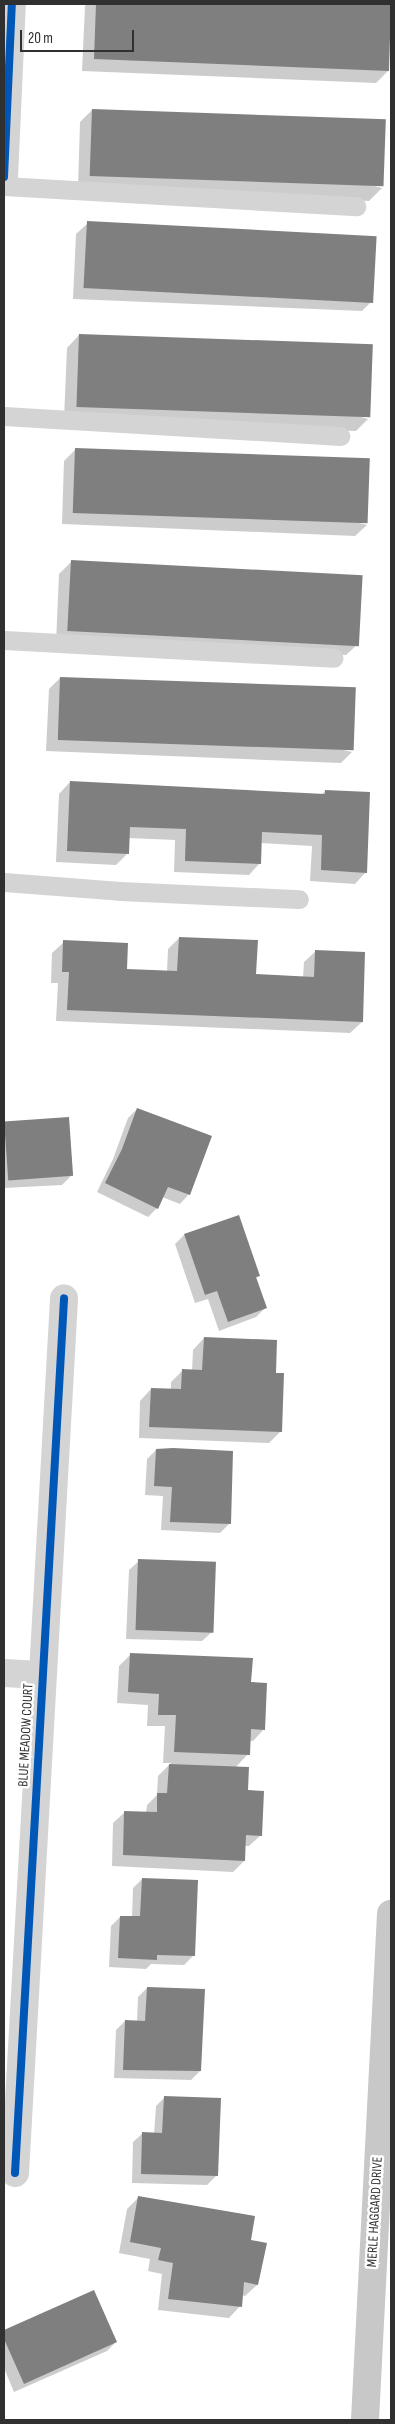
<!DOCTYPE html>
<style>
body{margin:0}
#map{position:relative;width:395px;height:2424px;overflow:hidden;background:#fff;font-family:"Sofia Sans Condensed",sans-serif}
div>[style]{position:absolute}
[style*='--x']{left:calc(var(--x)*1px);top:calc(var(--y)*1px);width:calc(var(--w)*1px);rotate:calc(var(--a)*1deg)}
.shadow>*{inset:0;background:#0003}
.building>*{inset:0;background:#7f7f7f;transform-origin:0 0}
.service>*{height:19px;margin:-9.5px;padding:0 9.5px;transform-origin:9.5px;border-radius:9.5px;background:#d4d4d4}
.minor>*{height:28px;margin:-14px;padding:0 14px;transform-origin:14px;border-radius:14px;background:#d4d4d4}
.primary>*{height:28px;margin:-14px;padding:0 14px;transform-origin:14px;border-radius:14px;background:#c8c8c8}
.cycleway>*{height:8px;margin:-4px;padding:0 4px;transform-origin:4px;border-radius:4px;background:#0057b8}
span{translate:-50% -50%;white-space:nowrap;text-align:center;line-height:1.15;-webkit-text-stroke:5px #fff;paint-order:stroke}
.street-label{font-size:14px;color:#303030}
.frame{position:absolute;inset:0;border:5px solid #303030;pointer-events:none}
.scale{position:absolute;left:20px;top:30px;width:114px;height:22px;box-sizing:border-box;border:2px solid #303030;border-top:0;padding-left:6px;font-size:15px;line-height:18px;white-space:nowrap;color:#303030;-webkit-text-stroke:4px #fff;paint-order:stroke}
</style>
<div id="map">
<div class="shadow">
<div style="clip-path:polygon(87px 4px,391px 6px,388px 71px,376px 83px,82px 71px,85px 6px)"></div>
<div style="clip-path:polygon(92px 110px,382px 188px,369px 201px,78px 188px,80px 122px)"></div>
<div style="clip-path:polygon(88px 223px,373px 300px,362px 311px,73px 299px,76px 234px)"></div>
<div style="clip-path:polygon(79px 335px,368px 419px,356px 431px,64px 419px,67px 348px)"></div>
<div style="clip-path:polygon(76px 449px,367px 525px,355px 536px,62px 524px,64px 461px)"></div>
<div style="clip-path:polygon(71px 562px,359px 643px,346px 655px,56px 643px,59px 574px)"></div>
<div style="clip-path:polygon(60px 678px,352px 752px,341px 763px,46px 751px,49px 689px)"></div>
<div style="clip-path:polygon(70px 782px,321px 795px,325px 791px,366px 872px,355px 884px,310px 881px,312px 846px,261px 843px,260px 863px,249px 875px,174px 872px,175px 840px,128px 838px,127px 854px,116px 865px,56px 862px,59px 794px)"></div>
<div style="clip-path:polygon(179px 938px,255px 976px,303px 978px,304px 962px,316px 951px,362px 1022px,350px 1033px,56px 1021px,58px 983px,51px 983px,52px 953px,64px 942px,126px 970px,167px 972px,168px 949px)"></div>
<div style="clip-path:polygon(137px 1109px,189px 1194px,180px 1204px,162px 1197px,157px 1208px,148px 1217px,97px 1192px,113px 1159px,128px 1118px)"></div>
<div style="clip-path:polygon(68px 1119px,71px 1176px,62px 1185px,4px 1188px,4px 1122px)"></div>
<div style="clip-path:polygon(184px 1235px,259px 1276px,255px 1279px,265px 1308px,256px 1317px,219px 1331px,208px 1299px,195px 1303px,175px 1244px)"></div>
<div style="clip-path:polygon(204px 1338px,275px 1375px,280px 1432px,269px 1443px,139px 1438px,140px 1401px,151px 1389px,171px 1390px,171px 1382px,183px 1370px,192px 1371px,193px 1350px)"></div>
<div style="clip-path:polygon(156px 1450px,229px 1524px,220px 1533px,161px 1530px,163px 1496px,145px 1495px,147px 1459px)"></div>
<div style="clip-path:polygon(139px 1561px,212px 1632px,202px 1641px,126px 1639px,129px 1570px)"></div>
<div style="clip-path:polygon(130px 1655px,250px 1684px,264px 1729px,253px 1741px,249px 1741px,248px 1754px,235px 1768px,247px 1791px,261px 1835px,249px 1846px,244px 1846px,244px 1861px,233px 1872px,112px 1866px,113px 1823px,125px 1812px,146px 1813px,147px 1805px,157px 1795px,158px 1776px,171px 1763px,163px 1763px,165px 1726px,147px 1726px,148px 1705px,117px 1703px,119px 1666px)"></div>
<div style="clip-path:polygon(142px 1879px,193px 1956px,184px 1965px,151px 1964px,146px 1969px,109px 1967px,111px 1926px,120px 1917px,132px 1917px,133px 1888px)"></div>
<div style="clip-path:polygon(147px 1988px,200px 2071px,191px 2080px,114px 2078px,116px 2030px,125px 2021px,137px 2022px,138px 1997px)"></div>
<div style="clip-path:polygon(165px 2097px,217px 2175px,207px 2185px,132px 2183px,133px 2142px,143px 2133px,154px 2134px,156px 2106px)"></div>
<div style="clip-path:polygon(138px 2198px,249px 2241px,257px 2285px,245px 2296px,241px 2295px,240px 2306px,229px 2318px,158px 2310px,162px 2274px,148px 2271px,150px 2259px,119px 2253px,127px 2209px)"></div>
<div style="clip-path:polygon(93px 2291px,116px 2342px,107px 2351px,14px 2392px,4px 2368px,4px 2331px)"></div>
</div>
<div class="building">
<div style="clip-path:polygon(96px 4px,391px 4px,389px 71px,94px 59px)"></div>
<div style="left:92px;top:109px;width:294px;height:67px;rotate:2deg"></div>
<div style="left:87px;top:221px;width:290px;height:67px;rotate:3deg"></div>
<div style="left:79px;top:334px;width:294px;height:73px;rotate:2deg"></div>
<div style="left:75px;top:448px;width:295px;height:65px;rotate:2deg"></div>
<div style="left:71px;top:560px;width:292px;height:71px;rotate:3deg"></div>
<div style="left:60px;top:677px;width:296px;height:63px;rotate:2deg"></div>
<div style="clip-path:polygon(70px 781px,325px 794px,325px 790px,370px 792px,367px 873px,321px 870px,322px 835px,262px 832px,261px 864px,185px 861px,186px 829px,130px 827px,129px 854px,67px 851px)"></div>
<div style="clip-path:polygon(179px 937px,258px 940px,256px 974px,314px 977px,315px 950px,365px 952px,363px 1022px,67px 1010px,69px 972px,62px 972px,63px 940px,128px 943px,127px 969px,177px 971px)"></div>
<div style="clip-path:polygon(137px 1108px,212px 1136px,190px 1195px,168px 1187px,158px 1209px,105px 1183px,122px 1149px)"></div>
<div style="left:69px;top:1117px;width:59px;height:65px;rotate:86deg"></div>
<div style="clip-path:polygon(239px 1215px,260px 1276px,256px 1277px,267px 1308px,228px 1322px,217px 1291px,205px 1295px,184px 1234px)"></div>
<div style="clip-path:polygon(204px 1337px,277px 1340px,276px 1373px,284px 1373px,282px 1432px,149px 1427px,151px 1388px,181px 1389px,182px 1369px,202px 1370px)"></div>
<div style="clip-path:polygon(173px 1448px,233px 1451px,231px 1524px,170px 1522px,172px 1487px,154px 1486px,156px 1449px)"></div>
<div style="left:138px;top:1559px;width:78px;height:71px;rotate:2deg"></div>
<div style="clip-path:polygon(130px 1653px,253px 1658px,251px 1682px,267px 1683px,265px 1730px,251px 1729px,250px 1755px,174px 1752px,176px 1715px,158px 1715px,159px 1694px,128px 1692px)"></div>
<div style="clip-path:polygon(169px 1764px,249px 1767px,248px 1790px,264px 1791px,262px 1836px,246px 1835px,245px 1861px,123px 1855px,124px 1811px,157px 1812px,157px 1793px,167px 1793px)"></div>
<div style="clip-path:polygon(142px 1878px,198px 1880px,195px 1956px,157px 1955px,157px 1960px,118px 1958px,120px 1916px,140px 1916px)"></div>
<div style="clip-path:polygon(147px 1987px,205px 1989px,201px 2071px,123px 2070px,125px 2020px,145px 2021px)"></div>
<div style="clip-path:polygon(164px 2096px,221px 2098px,218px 2176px,141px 2174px,142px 2132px,162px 2133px)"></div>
<div style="clip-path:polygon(138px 2196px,255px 2216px,251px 2240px,267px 2243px,258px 2285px,244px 2282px,242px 2307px,168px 2299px,173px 2263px,158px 2260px,161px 2248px,130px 2242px)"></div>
<div style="clip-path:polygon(94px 2290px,117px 2342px,24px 2384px,4px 2339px,4px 2330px)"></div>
</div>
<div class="service">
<div style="--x:4;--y:186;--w:353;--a:3.3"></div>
<div style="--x:4;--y:416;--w:337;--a:3.4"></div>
<div style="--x:4;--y:640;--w:330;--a:3.1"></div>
<div style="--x:4;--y:882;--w:116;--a:4.4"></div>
<div style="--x:120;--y:891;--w:179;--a:2.6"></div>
</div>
<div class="minor">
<div style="--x:4;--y:177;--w:173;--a:-87.4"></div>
<div style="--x:4;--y:1673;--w:37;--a:3"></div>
<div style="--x:15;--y:2173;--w:876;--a:-86.79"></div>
</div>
<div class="primary">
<div style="--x:365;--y:2420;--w:507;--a:-87.06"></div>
</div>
<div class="cycleway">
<div style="--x:4;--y:177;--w:173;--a:-87.4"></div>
<div style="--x:15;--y:2173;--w:876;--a:-86.79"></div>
</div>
<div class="street-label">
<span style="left:26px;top:1735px;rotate:-87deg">BLUE MEADOW COURT</span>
<span style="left:375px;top:2212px;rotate:-87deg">MERLE HAGGARD DRIVE</span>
</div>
<div class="frame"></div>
<div class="scale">20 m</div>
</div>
